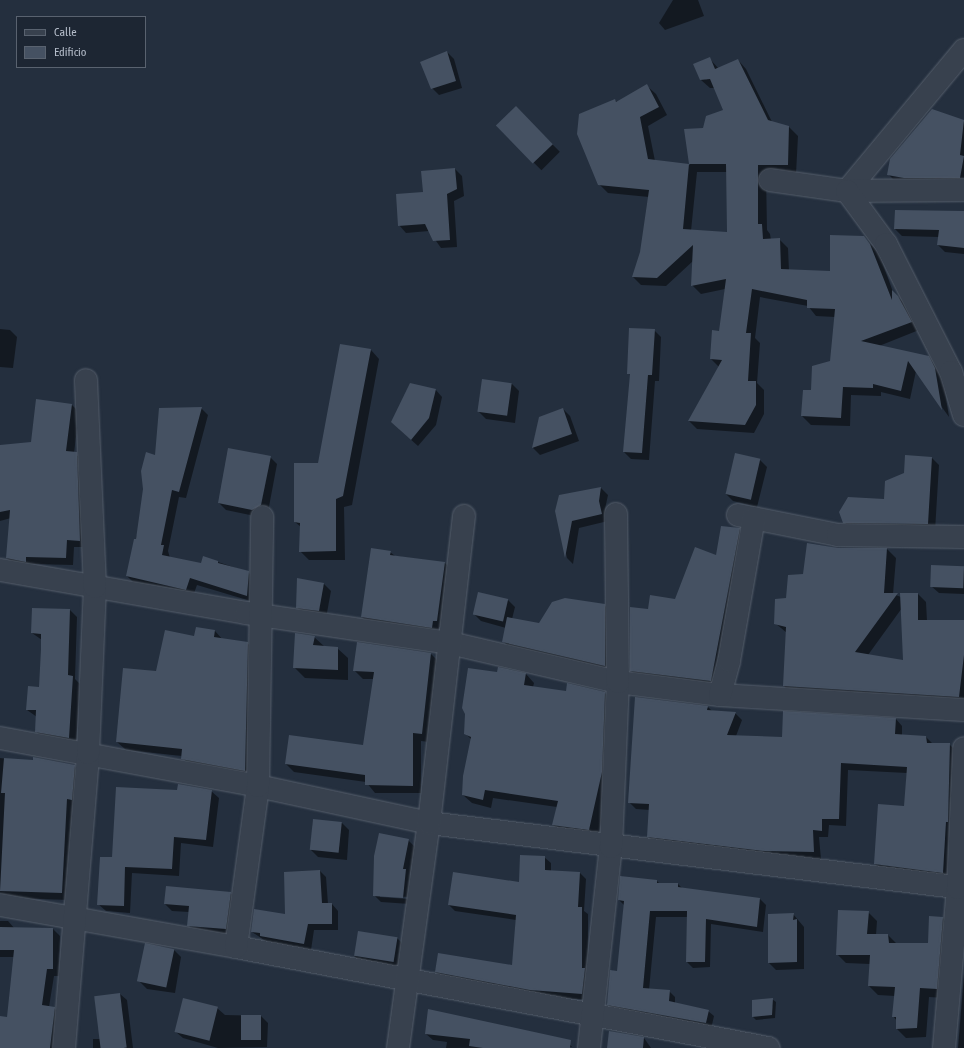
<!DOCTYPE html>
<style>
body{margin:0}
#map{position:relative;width:964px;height:1048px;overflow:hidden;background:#242f3e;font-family:"Asap Condensed",sans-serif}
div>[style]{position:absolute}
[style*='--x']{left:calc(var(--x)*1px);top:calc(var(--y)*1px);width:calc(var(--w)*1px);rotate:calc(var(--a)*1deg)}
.shadow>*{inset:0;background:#0007;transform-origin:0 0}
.building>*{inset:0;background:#455162;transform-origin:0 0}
.roads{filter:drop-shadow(0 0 1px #565f6c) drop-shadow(0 0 1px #565f6c)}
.minor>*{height:22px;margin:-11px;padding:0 11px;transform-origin:11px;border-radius:11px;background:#38414e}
span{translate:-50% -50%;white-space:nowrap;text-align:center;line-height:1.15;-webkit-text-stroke:4px #1d2633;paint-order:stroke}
.legend{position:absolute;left:16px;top:16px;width:130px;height:52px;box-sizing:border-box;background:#1d2633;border:1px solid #59626f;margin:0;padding:5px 7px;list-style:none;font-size:12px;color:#b4bcc9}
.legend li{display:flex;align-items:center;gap:8px;height:20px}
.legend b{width:20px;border:1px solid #59626f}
</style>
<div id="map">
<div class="shadow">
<div style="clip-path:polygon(673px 0,698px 0,704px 16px,665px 30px,659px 23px)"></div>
<div style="clip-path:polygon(447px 52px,454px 59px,462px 88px,439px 95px,432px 88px)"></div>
<div style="clip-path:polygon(evenodd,709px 58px,719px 69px,738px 60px,746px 69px,772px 122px,789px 127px,798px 136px,796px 174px,766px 173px,767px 230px,770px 234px,771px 240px,779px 239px,788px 248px,789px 271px,831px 272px,864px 237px,879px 253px,893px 292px,907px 306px,919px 330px,879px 346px,929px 357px,943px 378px,949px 417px,916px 371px,910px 399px,881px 392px,881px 396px,851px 395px,850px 426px,811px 425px,802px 416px,812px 391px,831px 362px,835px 317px,816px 316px,808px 306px,760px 297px,755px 338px,760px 343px,757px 383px,764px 390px,764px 414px,754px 433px,697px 429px,689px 421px,719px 367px,711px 359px,720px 332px,725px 289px,701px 294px,692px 285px,693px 261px,666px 286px,641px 285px,633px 277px,641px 253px,649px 197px,608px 193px,599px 184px,614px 100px,617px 102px,647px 86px,656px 94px,667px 115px,648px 126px,655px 161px,690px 165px,686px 130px,703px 129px,724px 110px,715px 88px,710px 88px,701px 80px,709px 58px,697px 172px,728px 172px,728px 233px,691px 231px,697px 172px)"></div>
<div style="left:516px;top:108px;width:62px;height:26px;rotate:45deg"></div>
<div style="clip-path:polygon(933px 110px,964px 122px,964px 184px,895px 181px,888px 174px)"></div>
<div style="clip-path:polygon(455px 169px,462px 176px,464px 196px,454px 201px,457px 247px,441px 248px,429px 231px,406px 233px,399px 225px,424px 193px)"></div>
<div style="clip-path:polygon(964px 212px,964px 254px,945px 252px,938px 245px,939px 237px,902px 236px,895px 229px)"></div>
<div style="clip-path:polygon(0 329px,10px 330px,17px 337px,13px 368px,0 367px)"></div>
<div style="clip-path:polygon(654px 330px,661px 337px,659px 381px,655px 381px,649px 460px,631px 459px,624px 452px,631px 375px,628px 373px)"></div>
<div style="clip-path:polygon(371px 350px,379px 359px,352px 505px,344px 507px,345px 560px,309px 560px,300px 551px,301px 527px,295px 522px)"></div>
<div style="clip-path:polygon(483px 380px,512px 384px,519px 391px,515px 423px,486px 419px,479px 412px)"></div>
<div style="clip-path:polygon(435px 389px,442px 397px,436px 425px,418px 446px,399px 429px)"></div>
<div style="clip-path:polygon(72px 405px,79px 412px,74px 453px,83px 460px,87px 547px,74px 547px,73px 565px,33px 564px,32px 568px,14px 565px,7px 558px,11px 518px,0 521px,0 447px,32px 443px)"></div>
<div style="clip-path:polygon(201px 408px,208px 415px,186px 498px,179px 497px,168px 551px,170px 558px,202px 564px,218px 562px,248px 572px,255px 579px,254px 602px,197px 585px,193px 596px,134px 583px,127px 576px,156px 456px)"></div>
<div style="clip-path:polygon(563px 409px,570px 416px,579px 441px,540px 455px,533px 448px,540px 418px)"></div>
<div style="clip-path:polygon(736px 454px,760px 460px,767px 467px,757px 507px,733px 501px,726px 494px)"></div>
<div style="clip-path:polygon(270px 457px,277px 464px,268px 512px,259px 517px,226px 510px,219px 503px)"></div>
<div style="clip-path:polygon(932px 458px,939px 465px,935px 531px,852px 529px,844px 522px,884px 500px,905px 474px)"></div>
<div style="clip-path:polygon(601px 488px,608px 495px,605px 509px,608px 521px,579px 528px,573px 564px,567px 558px,556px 511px)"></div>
<div style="clip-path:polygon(739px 529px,746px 536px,718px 688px,639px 678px,631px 671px,649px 611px,676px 600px)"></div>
<div style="clip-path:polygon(evenodd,838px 548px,887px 549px,896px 558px,893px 594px,901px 597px,918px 594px,926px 602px,927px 621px,964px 621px,964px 705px,792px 694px,784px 686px,787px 633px,775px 623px,787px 599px,804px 575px,838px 548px,902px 608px,904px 661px,868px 655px,902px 608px)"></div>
<div style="clip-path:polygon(390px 552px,395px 556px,445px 563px,452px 570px,444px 628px,439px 627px,439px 634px,369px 624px,362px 617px)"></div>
<div style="clip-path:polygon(964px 567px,964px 594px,939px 593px,931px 586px)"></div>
<div style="clip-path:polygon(298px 579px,324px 584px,331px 591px,326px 618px,304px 614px,297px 607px)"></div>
<div style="clip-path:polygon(479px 593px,508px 600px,515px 607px,512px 619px,539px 624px,604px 605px,615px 615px,616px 676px,514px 653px,504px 642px,506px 628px,481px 621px,474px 614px)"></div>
<div style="clip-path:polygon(70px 610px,77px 617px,75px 679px,80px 684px,76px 745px,43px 739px,36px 731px,37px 717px,27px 710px,40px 688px,42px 640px,32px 633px)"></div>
<div style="clip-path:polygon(197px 628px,215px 631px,223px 640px,247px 643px,256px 651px,253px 779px,190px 767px,182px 756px,126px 750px,117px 742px,195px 637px)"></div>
<div style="clip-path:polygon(314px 637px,325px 647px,337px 648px,348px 658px,348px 680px,305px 678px,294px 667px)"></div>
<div style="clip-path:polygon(431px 654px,439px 662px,430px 742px,421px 741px,421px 793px,375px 793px,366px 782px,294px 772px,286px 764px,364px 746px,374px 679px,363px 679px,354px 670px)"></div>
<div style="clip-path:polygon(497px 674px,526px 674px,534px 683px,533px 687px,567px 692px,605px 693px,613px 701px,610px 780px,598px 838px,562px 833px,553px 825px,557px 807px,493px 798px,491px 808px,472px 803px,463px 795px,472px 740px,465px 733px)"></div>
<div style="clip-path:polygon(708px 707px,712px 711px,735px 713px,742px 720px,736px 736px,783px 738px,896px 719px,902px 726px,902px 736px,926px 737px,933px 744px,949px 744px,956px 751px,953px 880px,882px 871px,875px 864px,905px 807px,907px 773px,848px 770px,846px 826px,829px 825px,828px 837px,819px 837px,821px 859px,773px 858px,655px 843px,648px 836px,650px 810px,636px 809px,629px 802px)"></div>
<div style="clip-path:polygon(0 758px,74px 766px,82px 773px,70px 900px,9px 898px,0 894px)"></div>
<div style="clip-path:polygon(178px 791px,211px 791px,219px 798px,213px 847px,181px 843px,179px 876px,132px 873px,130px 913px,106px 911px,98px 904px,113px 858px)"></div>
<div style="clip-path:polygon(313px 820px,342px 823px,349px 830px,347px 860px,318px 857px,311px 850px)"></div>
<div style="clip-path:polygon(evenodd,408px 840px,415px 847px,410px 875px,412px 877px,410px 904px,381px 902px,374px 895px,408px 840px,380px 895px,408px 897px,408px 899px,380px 897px,380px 895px)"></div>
<div style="clip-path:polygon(544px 857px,551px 863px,551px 871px,580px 873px,586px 879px,584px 911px,588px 914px,588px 1000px,537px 996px,442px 978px,436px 972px,513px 967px,516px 920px,455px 911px,449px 905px,520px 883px)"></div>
<div style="clip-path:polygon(320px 871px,326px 877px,328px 904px,332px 904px,338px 911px,338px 930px,314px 930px,311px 950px,267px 942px,252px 932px,286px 915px)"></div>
<div style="clip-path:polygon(657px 881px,660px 884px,678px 884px,683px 889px,760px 899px,766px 905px,763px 932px,711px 924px,710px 967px,693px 968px,687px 962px,688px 917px,656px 917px,649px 990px,669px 991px,675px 997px,675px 1003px,708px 1011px,714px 1016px,711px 1029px,614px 1010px,608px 1004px,618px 972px,624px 905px,619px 900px)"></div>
<div style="clip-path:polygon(230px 893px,237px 899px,232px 935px,195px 932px,188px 925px,189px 912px,172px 911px,165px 904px)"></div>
<div style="clip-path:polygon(868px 912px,877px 921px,876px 935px,888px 935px,897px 944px,929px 944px,943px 918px,952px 927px,945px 998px,929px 997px,926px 1037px,906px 1038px,897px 1029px,897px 1021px,893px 1016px,895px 996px,878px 995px,869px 986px,870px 964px,846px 963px,837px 954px)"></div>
<div style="clip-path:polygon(793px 914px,804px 927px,804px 969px,776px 970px,769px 963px)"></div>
<div style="clip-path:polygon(0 921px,8px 921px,15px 929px,53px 929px,60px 936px,59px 976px,54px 976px,49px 1007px,54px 1008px,61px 1015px,58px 1048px,16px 1048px,14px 957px,0 957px)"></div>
<div style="clip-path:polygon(397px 938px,404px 945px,401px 971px,361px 963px,354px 956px)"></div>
<div style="clip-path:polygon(174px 950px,181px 957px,175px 993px,147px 989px,140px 982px)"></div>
<div style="clip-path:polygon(964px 974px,964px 1048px,958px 1048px)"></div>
<div style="clip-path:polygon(120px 994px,127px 1000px,133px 1048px,93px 1048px,93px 1039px,100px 1039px)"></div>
<div style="clip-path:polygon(772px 999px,776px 1002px,775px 1018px,756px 1020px,753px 1017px)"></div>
<div style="clip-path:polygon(217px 1008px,225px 1015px,261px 1016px,268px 1023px,267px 1047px,218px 1048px,183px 1038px,176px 1032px)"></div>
<div style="clip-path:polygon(610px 1032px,644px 1038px,651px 1048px,608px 1048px)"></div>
<div style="clip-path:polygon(426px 1034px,566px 1040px,572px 1047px,446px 1048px,447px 1042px,433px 1040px)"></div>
</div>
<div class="building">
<div style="clip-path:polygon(447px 51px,456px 81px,431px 89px,420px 62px)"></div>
<div style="clip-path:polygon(evenodd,710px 57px,715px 69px,738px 59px,768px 120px,789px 126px,788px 165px,758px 165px,758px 224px,762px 224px,763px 239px,780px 238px,781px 269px,830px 271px,830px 235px,864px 236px,870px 244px,892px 300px,892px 290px,898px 296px,912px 322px,861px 341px,929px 356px,935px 368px,942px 410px,908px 361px,901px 391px,873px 384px,873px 388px,843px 387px,841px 418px,801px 416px,803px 390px,811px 390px,812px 366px,830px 361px,835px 309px,807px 308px,807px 300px,752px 289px,746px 333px,751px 333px,748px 381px,756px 381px,756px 405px,745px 425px,688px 421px,722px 360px,710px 359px,712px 330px,719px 331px,726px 279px,691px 286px,693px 245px,657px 278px,632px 277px,640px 252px,649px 190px,598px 185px,577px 134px,579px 114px,615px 99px,616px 102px,647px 84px,659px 107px,640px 117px,648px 159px,689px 164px,684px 129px,703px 128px,706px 116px,723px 110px,710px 79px,700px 80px,693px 64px,710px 57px,689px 164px,726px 164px,727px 232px,683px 229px,689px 164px)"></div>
<div style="left:516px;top:106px;width:53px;height:28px;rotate:46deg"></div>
<div style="clip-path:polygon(932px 109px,964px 120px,960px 155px,964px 156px,960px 178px,904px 178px,887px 175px,890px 159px)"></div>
<div style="clip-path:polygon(455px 168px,457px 189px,447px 194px,450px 240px,433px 241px,425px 224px,398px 226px,396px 194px,423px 192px,421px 171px)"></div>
<div style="clip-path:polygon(895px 210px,964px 211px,964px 248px,937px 245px,939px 230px,894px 229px)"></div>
<div style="clip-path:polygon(629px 328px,655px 329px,652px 375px,648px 375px,642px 453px,623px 452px,630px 374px,627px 374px)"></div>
<div style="clip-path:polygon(340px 344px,371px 349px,343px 496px,336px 499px,336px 551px,299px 552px,300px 523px,294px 522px,294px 463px,318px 463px)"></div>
<div style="left:482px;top:379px;width:30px;height:33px;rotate:8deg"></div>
<div style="clip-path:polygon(410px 383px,436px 389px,429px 418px,411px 440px,391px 422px)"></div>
<div style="clip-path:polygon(36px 399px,72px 404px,66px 451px,77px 452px,80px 541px,67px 540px,66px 558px,26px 557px,26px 562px,6px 558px,10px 510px,0 512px,0 445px,31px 442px)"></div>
<div style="clip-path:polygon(202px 407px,179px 492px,172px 490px,161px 545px,164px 545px,162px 555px,201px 563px,203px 556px,218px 561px,218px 563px,249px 571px,247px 596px,190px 578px,186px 590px,126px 576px,134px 539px,136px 539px,143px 489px,141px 471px,146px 452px,155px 455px,159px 408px)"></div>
<div style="clip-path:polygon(563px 408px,572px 434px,532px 448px,539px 417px)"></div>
<div style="clip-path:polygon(228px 448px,271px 456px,261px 505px,252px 510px,218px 503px)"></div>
<div style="left:735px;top:453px;width:26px;height:42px;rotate:13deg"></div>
<div style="clip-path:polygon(905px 455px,932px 457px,928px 524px,843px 523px,839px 512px,848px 497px,884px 499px,885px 481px,904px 473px)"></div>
<div style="clip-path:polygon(601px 487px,599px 501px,602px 514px,572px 521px,565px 558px,555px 511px,559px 495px)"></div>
<div style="clip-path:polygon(721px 526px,740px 528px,711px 681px,630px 671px,630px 607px,648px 609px,650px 595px,675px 599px,695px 547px,716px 555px)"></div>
<div style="clip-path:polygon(807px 543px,838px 548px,887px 548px,884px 593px,898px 593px,855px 652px,903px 660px,900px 593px,918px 593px,918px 620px,964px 620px,964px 655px,959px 697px,783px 686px,786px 627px,774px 624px,775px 599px,786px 598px,788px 575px,803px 574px)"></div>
<div style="clip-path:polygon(371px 548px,391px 551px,390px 555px,445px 562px,437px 621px,433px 621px,432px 628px,361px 617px)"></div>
<div style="left:931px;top:565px;width:33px;height:22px;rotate:2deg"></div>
<div style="clip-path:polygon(297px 578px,324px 583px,319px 611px,296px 608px)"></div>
<div style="left:478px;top:592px;width:31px;height:23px;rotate:13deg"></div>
<div style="clip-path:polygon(565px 598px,605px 604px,605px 666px,502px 642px,507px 617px,539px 623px,552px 602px)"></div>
<div style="clip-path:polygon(32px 608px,70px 609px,68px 675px,73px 676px,69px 738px,35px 732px,36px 710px,26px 710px,28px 686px,39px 687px,41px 649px,41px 634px,31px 633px)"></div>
<div style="clip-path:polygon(196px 627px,215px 630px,214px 637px,248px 642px,245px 771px,181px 759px,182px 749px,116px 742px,123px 668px,156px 671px,165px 630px,194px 636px)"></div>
<div style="clip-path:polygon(295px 633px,315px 636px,313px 645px,338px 647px,338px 670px,293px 668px)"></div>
<div style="clip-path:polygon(357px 642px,431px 653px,422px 734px,413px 733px,413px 786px,365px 785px,365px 775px,285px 764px,289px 735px,363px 745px,374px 672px,353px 671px)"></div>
<div style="clip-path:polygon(498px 667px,526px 673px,524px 685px,566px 691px,567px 683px,605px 692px,602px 772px,589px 830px,552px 825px,558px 801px,485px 790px,483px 800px,462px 795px,463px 776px,471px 737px,464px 734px,465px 714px,462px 708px,468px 668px,497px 672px)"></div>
<div style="clip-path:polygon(635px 697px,708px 706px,707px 710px,736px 712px,727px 735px,782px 737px,783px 711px,896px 718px,895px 734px,926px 736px,927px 743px,950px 743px,948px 822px,946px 822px,943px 873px,874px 864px,878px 804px,904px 806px,907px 767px,841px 763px,839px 819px,822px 819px,822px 831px,813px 830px,814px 852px,765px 851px,647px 837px,649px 804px,628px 803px)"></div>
<div style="clip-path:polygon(33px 757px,75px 765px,72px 800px,67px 799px,62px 893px,0 891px,5px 793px,1px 793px,4px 758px,33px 760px)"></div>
<div style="clip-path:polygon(178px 784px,212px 790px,206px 840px,174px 837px,172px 869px,125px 867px,124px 906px,97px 905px,100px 857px,112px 857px,116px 787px,177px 790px)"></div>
<div style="left:313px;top:819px;width:29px;height:31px;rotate:6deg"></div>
<div style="clip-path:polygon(379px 833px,409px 839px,403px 869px,406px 869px,403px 898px,373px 896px,374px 856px)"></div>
<div style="clip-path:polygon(520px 855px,545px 856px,545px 870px,580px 872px,578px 907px,582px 907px,582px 968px,585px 968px,582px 994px,530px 990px,435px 972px,438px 953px,512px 965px,516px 915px,448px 905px,453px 872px,519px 882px)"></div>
<div style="clip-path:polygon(320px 870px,322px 903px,332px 903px,332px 924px,308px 924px,304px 944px,260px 936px,260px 933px,251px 932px,254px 909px,285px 914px,284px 872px)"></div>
<div style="clip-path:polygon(620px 876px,657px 880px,657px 883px,678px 883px,678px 887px,760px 898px,757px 927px,706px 919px,705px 962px,686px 962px,687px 911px,650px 911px,643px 988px,670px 990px,669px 1001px,709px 1010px,706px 1023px,607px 1005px,610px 970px,617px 971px,624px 901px,618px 900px)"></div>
<div style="clip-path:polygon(166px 886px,231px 892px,226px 929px,187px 926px,189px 906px,164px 904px)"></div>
<div style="clip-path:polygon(838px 910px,869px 911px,867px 934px,888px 934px,889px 943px,928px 943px,929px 916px,943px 917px,937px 989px,920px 988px,917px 1028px,896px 1029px,896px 1017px,892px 1017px,895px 987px,868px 986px,870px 955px,836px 955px)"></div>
<div style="clip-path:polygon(794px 913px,793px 920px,797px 919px,797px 962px,768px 963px,768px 914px)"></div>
<div style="clip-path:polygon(0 927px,53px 928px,53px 969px,47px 969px,42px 1005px,55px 1007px,50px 1048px,0 1048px,0 1016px,7px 1017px,14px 950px,0 950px)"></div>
<div style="left:358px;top:931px;width:40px;height:25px;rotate:9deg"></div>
<div style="left:145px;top:943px;width:30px;height:39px;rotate:12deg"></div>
<div style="left:120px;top:993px;width:55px;height:26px;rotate:83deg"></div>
<div style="left:183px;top:998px;width:36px;height:35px;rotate:14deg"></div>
<div style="clip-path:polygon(773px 998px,772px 1015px,752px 1017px,752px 1000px)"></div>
<div style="clip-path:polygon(428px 1009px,571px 1040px,570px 1048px,483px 1048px,469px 1046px,470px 1039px,425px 1034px)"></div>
<div style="left:241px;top:1015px;width:20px;height:25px"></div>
<div style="clip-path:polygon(609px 1031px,644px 1037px,643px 1048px,607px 1048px)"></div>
</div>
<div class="roads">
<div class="minor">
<div style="--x:964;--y:50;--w:183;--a:129.7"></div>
<div style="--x:847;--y:191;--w:117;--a:-0.5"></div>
<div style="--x:770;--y:180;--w:78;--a:8.1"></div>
<div style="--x:847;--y:191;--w:66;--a:53.7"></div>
<div style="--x:886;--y:244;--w:144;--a:63.1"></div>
<div style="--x:951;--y:372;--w:45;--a:73.2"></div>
<div style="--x:738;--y:515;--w:102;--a:11.3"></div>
<div style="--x:838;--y:535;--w:126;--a:0.9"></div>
<div style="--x:0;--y:570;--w:250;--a:9.9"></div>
<div style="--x:246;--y:613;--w:206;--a:8.4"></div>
<div style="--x:450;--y:643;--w:172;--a:13.1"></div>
<div style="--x:618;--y:682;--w:103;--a:7.3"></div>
<div style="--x:720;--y:695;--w:244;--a:3.5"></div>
<div style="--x:720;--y:695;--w:35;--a:-75"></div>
<div style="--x:729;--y:661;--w:145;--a:-80.1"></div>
<div style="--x:0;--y:738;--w:262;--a:10.5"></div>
<div style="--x:258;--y:786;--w:175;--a:12.2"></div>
<div style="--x:429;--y:823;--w:539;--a:6.93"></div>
<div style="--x:0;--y:905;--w:240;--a:10.1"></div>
<div style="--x:236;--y:947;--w:542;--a:10.75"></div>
<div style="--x:236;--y:947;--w:162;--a:-82.2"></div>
<div style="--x:258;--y:786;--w:269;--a:-89.1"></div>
<div style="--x:64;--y:1048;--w:296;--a:-85.3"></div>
<div style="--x:88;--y:753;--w:166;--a:-87.6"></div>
<div style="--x:95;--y:587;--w:207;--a:-92.5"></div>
<div style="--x:398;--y:1048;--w:227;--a:-82.2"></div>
<div style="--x:429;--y:823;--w:309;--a:-83.5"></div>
<div style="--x:589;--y:1048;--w:202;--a:-83.8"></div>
<div style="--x:611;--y:847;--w:165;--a:-87.6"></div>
<div style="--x:618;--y:682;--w:168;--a:-90.7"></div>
<div style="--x:944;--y:1048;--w:161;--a:-85"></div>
<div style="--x:958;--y:888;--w:140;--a:-87.5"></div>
</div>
</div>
<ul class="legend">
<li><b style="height:5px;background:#38414e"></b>Calle</li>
<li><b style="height:11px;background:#455162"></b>Edificio</li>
</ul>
</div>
